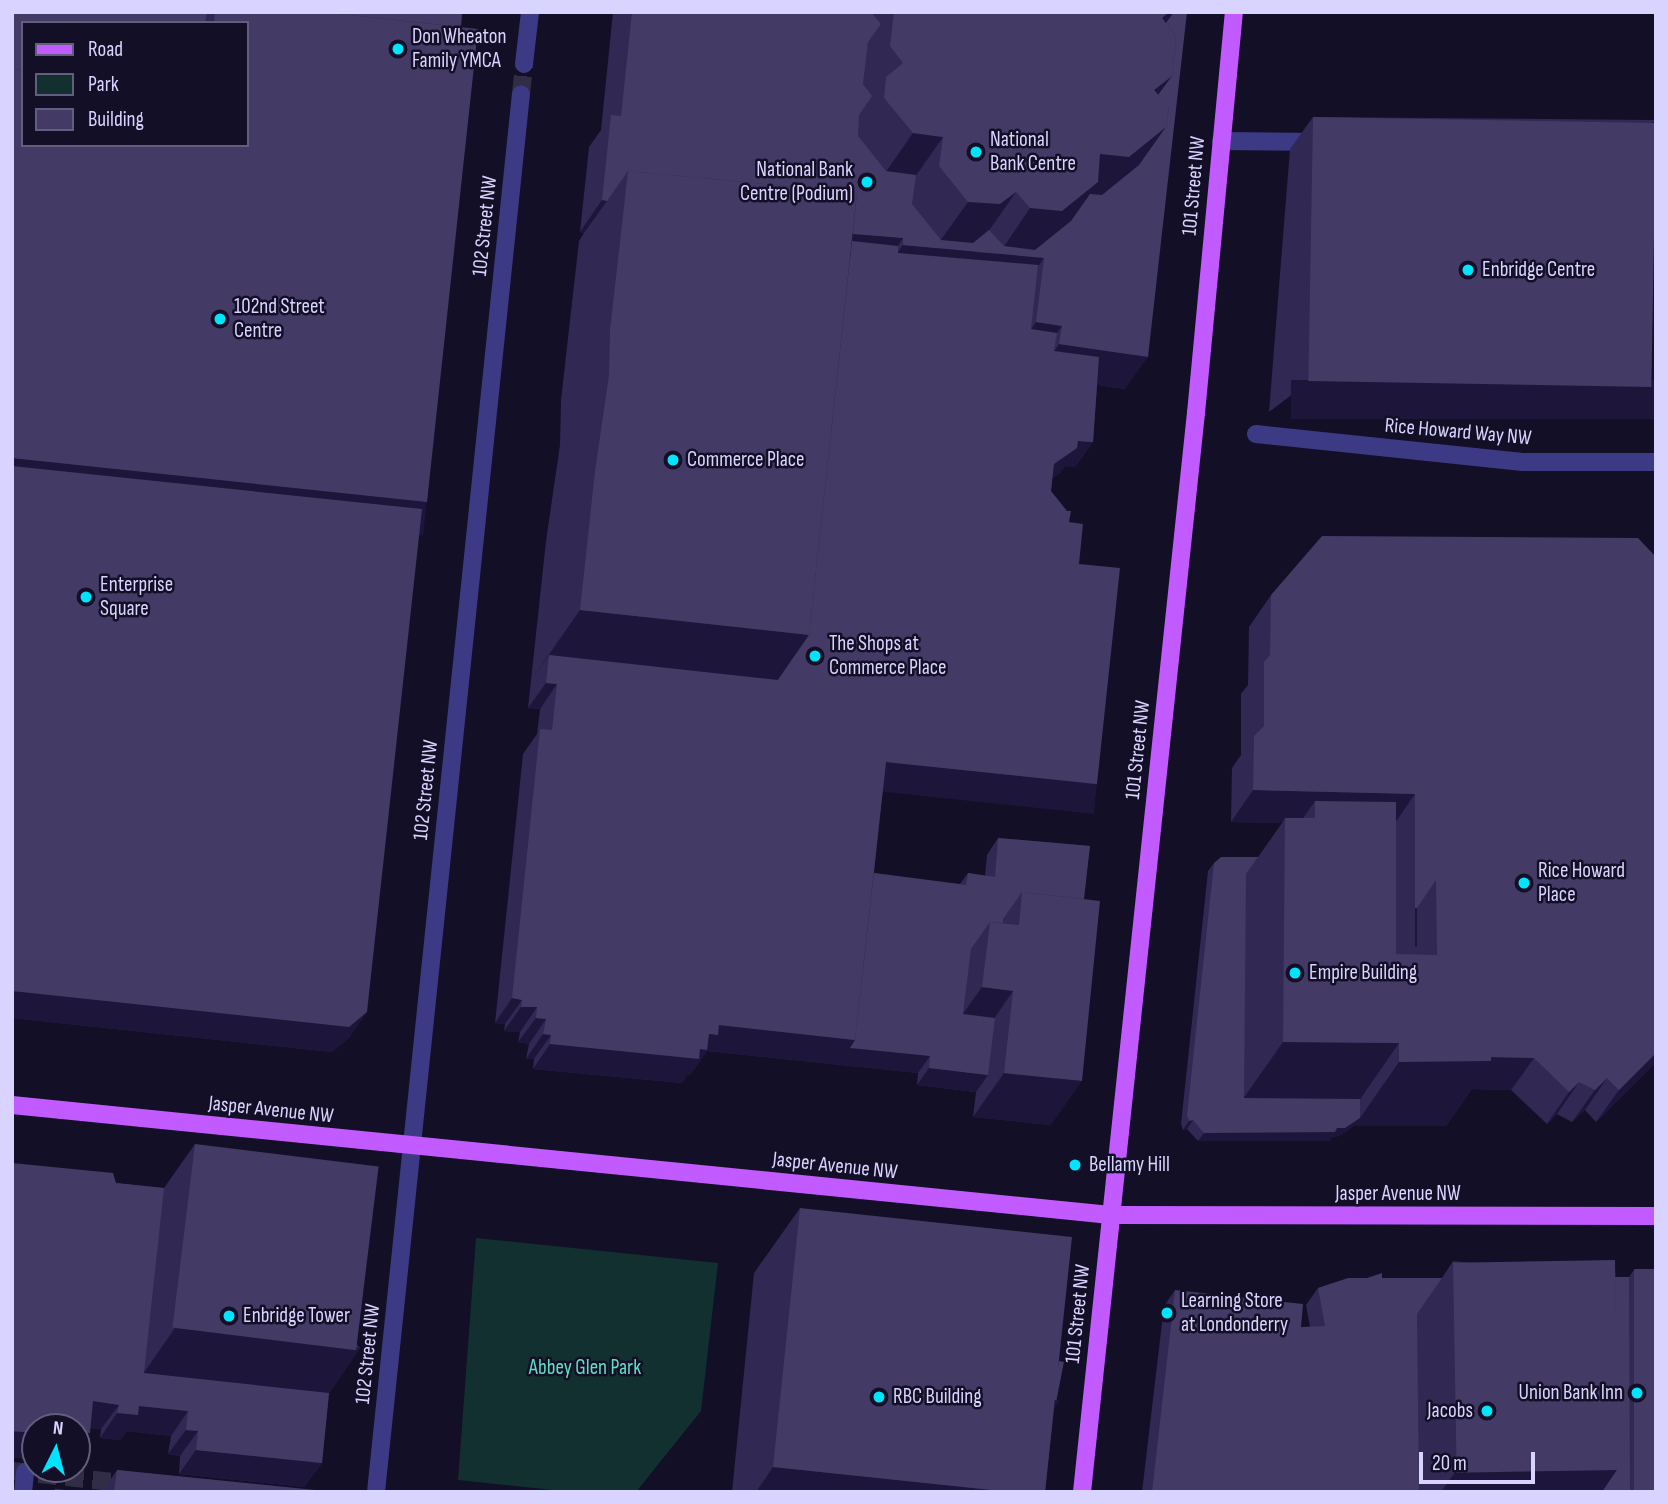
<!DOCTYPE html>
<style>
body{margin:0}
#map{position:relative;width:1668px;height:1504px;overflow:hidden;background:#130f26;font-family:"Sofia Sans Condensed",sans-serif}
div>[style]{position:absolute}
[style*='--x']{left:calc(var(--x)*1px);top:calc(var(--y)*1px);width:calc(var(--w)*1px);rotate:calc(var(--a)*1deg)}
.green>*{inset:0;background:#12302f}
.minor-tunnel>*{height:18px;margin-top:-9px;transform-origin:0;background:repeating-linear-gradient(90deg,#312d47 0 18px,transparent 0 27px)}
.minor>*{height:18px;margin:-9px;padding:0 9px;transform-origin:9px;border-radius:9px;background:#3d3a85}
.major>*{height:18px;margin:-9px;padding:0 9px;transform-origin:9px;border-radius:9px;background:#c25bff}
.wall>*{inset:0;background:#312854}
.shaded-wall>*{inset:0;background:#1d163a;transform-origin:0 0}
.building>*{inset:0;background:#433a66;transform-origin:0 0}
.dots>*{width:19px;height:19px;translate:-50% -50%;box-sizing:border-box;border:4px solid #130f26;border-radius:50%}
span{translate:-50% -50%;white-space:nowrap;text-align:center;line-height:1.15;-webkit-text-stroke:5px #130f26;paint-order:stroke}
.poi-label{font-size:21px;color:#d9d4ff}
.left{translate:0 -50%;text-align:left}
.right{translate:-100% -50%;text-align:right}
.street-label{font-size:21px;color:#d9d4ff}
.park-label{font-size:21px;color:#5fe0c0}
.frame{position:absolute;inset:0;border:14px solid #d9d4ff;pointer-events:none}
.legend{position:absolute;left:21px;top:21px;width:228px;height:126px;box-sizing:border-box;background:#130f26;border:2px solid #625e7d;margin:0;padding:9px 12px;list-style:none;font-size:21px;color:#d9d4ff}
.legend li{display:flex;align-items:center;gap:14px;height:35px}
.legend b{width:35px;border:2px solid #625e7d}
.north{position:absolute;left:21px;top:1413px;width:70px;height:70px;box-sizing:border-box;background:#130f26;border:2px solid #625e7d;border-radius:50%;rotate:6deg;font-size:19px;font-weight:700;line-height:28px;text-align:center;color:#d9d4ff}
.north::after{content:'';display:block;margin:auto;width:24px;height:32px;background:#00e5ff;clip-path:polygon(50% 0,100% 100%,50% 72%,0 100%)}
.scale{position:absolute;left:1419px;top:1452px;width:116px;height:32px;box-sizing:border-box;border:4px solid #d9d4ff;border-top:0;padding-left:9px;font-size:21px;line-height:24px;white-space:nowrap;color:#d9d4ff;-webkit-text-stroke:5px #130f26;paint-order:stroke}
</style>
<div id="map">
<div class="green">
<div style="clip-path:polygon(476px 1238px,718px 1263px,701px 1411px,636px 1492px,572px 1492px,458px 1480px)"></div>
</div>
<div class="minor-tunnel">
<div style="--x:521;--y:94;--w:30;--a:-84"></div>
<div style="--x:12;--y:1471;--w:120;--a:6.2"></div>
</div>
<div class="minor">
<div style="--x:524;--y:64;--w:52;--a:-83.4"></div>
<div style="--x:1221;--y:141;--w:99;--a:0.6"></div>
<div style="--x:1256;--y:434;--w:268;--a:6"></div>
<div style="--x:1523;--y:462;--w:133;--a:0"></div>
<div style="--x:23;--y:1492;--w:20;--a:-84"></div>
<div style="--x:376;--y:1492;--w:1405;--a:-84.08"></div>
</div>
<div class="major">
<div style="--x:12;--y:1105;--w:1104;--a:5.72"></div>
<div style="--x:1111;--y:1215;--w:545;--a:0.11"></div>
<div style="--x:1082;--y:1492;--w:1085;--a:-83.97"></div>
<div style="--x:1196;--y:413;--w:403;--a:-84.6"></div>
</div>
<div class="wall">
<div style="clip-path:polygon(evenodd,12px 12px,462px 12px,427px 502px,422px 509px,350px 1037px,332px 1052px,12px 1018px,12px 12px,23px 23px,247px 23px,247px 145px,23px 23px)"></div>
<div style="clip-path:polygon(613px 12px,1187px 12px,1125px 389px,1097px 385px,1093px 442px,1075px 467px,1065px 466px,1060px 473px,1052px 478px,1051px 491px,1069px 522px,1079px 564px,1097px 784px,1079px 809px,883px 788px,874px 873px,960px 884px,968px 873px,985px 876px,987px 855px,998px 838px,1090px 846px,1051px 1125px,973px 1117px,976px 1092px,917px 1085px,918px 1073px,707px 1051px,690px 1075px,688px 1074px,682px 1083px,533px 1069px,534px 1059px,526px 1059px,529px 1044px,518px 1042px,520px 1032px,504px 1031px,505px 1024px,495px 1023px,523px 754px,537px 734px,540px 709px,528px 708px,546px 541px,560px 445px,561px 400px,579px 241px,584px 233px,580px 232px,589px 147px,601px 130px)"></div>
<div style="clip-path:polygon(1313px 117px,1656px 120px,1269px 412px,1290px 149px)"></div>
<div style="clip-path:polygon(1271px 595px,1656px 1062px,1596px 1122px,1585px 1110px,1572px 1122px,1557px 1114px,1547px 1124px,1511px 1090px,1472px 1089px,1446px 1126px,1354px 1126px,1339px 1136px,1332px 1137px,1329px 1141px,1198px 1141px,1187px 1129px,1183px 1130px,1181px 1124px,1208px 871px,1214px 863px,1258px 857px,1282px 823px,1231px 822px,1232px 768px,1241px 755px,1241px 694px,1248px 685px,1249px 627px)"></div>
<div style="clip-path:polygon(195px 1144px,360px 1348px,329px 1393px,322px 1463px,304px 1487px,179px 1474px,180px 1456px,168px 1454px,171px 1436px,127px 1431px,120px 1440px,100px 1438px,101px 1429px,90px 1428px,90px 1433px,77px 1451px,77px 1427px,35px 1460px,12px 1457px,12px 1163px,116px 1183px,164px 1188px)"></div>
<div style="clip-path:polygon(800px 1208px,1054px 1409px,1045px 1492px,732px 1492px,754px 1273px)"></div>
<div style="clip-path:polygon(1453px 1261px,1615px 1277px,1629px 1277px,1634px 1270px,1656px 1492px,1142px 1492px,1164px 1306px,1175px 1290px,1301px 1327px,1310px 1327px,1306px 1305px,1318px 1288px,1382px 1278px,1442px 1278px)"></div>
<div style="clip-path:polygon(117px 1470px,325px 1492px,102px 1492px)"></div>
</div>
<div class="shaded-wall">
<div style="clip-path:polygon(1169px 12px,1174px 12px,1139px 61px,1162px 18px)"></div>
<div style="clip-path:polygon(1172px 76px,1132px 133px,1154px 90px)"></div>
<div style="clip-path:polygon(1166px 127px,1117px 197px,1044px 258px,1021px 289px,880px 277px,903px 245px,935px 248px,968px 202px,1016px 192px,974px 252px,999px 254px,1030px 208px,1100px 154px)"></div>
<div style="clip-path:polygon(913px 133px,943px 137px,894px 207px,864px 203px)"></div>
<div style="clip-path:polygon(602px 200px,607px 201px,584px 233px,580px 232px)"></div>
<div style="clip-path:polygon(623px 211px,903px 238px,881px 270px)"></div>
<div style="clip-path:polygon(1036px 322px,1062px 326px,1039px 358px,1014px 354px)"></div>
<div style="clip-path:polygon(1059px 344px,1148px 357px,1125px 389px,1037px 376px)"></div>
<div style="left:1291px;top:380px;width:365px;height:39px"></div>
<div style="clip-path:polygon(1078px 441px,1093px 442px,1075px 467px,1065px 466px,1060px 473px,1037px 489px,1054px 464px)"></div>
<div style="left:12px;top:458px;width:417px;height:34px;rotate:6deg"></div>
<div style="clip-path:polygon(580px 610px,809px 635px,760px 705px,549px 655px,531px 680px)"></div>
<div style="clip-path:polygon(546px 683px,557px 684px,540px 709px,528px 708px)"></div>
<div style="left:886px;top:762px;width:212px;height:30px;rotate:6deg"></div>
<div style="clip-path:polygon(1253px 790px,1415px 794px,1393px 826px,1315px 818px,1315px 801px,1299px 824px,1285px 818px,1282px 823px,1231px 822px)"></div>
<div style="left:1415px;top:908px;width:2px;height:39px"></div>
<div style="clip-path:polygon(982px 987px,1013px 991px,983px 1035px,951px 1031px)"></div>
<div style="clip-path:polygon(12px 991px,367px 1012px,350px 1037px,332px 1052px,12px 1018px)"></div>
<div style="clip-path:polygon(512px 998px,522px 1000px,505px 1024px,495px 1023px)"></div>
<div style="clip-path:polygon(521px 1007px,537px 1007px,520px 1032px,504px 1031px)"></div>
<div style="clip-path:polygon(536px 1018px,546px 1019px,529px 1044px,518px 1042px)"></div>
<div style="clip-path:polygon(719px 1025px,855px 1040px,930px 1056px,918px 1073px,707px 1051px,690px 1075px,688px 1074px,682px 1083px,533px 1069px,550px 1044px)"></div>
<div style="clip-path:polygon(543px 1034px,551px 1035px,534px 1059px,526px 1059px)"></div>
<div style="clip-path:polygon(1283px 1042px,1399px 1043px,1354px 1108px,1238px 1106px)"></div>
<div style="clip-path:polygon(1656px 1053px,1656px 1062px,1596px 1122px,1619px 1090px)"></div>
<div style="clip-path:polygon(1471px 1057px,1534px 1058px,1511px 1090px,1472px 1089px,1446px 1126px,1354px 1126px,1339px 1136px,1332px 1137px,1329px 1141px,1198px 1141px,1204px 1133px,1337px 1128px,1360px 1118px,1399px 1062px)"></div>
<div style="clip-path:polygon(929px 1068px,988px 1075px,976px 1092px,917px 1085px)"></div>
<div style="clip-path:polygon(1004px 1073px,1082px 1081px,1051px 1125px,973px 1117px)"></div>
<div style="clip-path:polygon(1607px 1078px,1585px 1110px,1572px 1122px,1595px 1090px)"></div>
<div style="clip-path:polygon(1579px 1082px,1557px 1114px,1547px 1124px,1569px 1092px)"></div>
<div style="clip-path:polygon(1193px 1120px,1187px 1129px,1183px 1130px,1189px 1121px)"></div>
<div style="clip-path:polygon(175px 1328px,360px 1348px,312px 1417px,127px 1397px)"></div>
<div style="clip-path:polygon(1047px 1399px,1060px 1400px,1054px 1409px)"></div>
<div style="clip-path:polygon(93px 1401px,119px 1405px,101px 1429px,76px 1426px)"></div>
<div style="clip-path:polygon(139px 1406px,188px 1411px,171px 1436px,127px 1431px,120px 1440px,100px 1438px,117px 1413px)"></div>
<div style="clip-path:polygon(186px 1430px,198px 1431px,180px 1456px,168px 1454px)"></div>
<div style="clip-path:polygon(12px 1431px,35px 1433px,35px 1460px,12px 1457px)"></div>
<div style="clip-path:polygon(77px 1431px,90px 1433px,77px 1451px)"></div>
<div style="clip-path:polygon(196px 1450px,322px 1463px,304px 1487px,179px 1474px)"></div>
<div style="clip-path:polygon(773px 1467px,1011px 1492px,756px 1492px)"></div>
<div style="clip-path:polygon(1617px 1470px,1602px 1492px,1441px 1492px,1456px 1471px)"></div>
</div>
<div class="building">
<div style="clip-path:polygon(12px 12px,208px 12px,206px 16px,205px 23px,23px 23px,23px 70px,12px 69px)"></div>
<div style="clip-path:polygon(215px 12px,321px 12px,478px 29px,427px 502px,12px 458px,12px 69px,23px 70px,23px 145px,247px 145px,247px 23px,214px 23px)"></div>
<div style="clip-path:polygon(321px 12px,462px 12px,461px 27px)"></div>
<div style="clip-path:polygon(632px 12px,871px 12px,881px 24px,868px 42px,863px 84px,872px 96px,859px 115px,858px 136px,886px 171px,916px 175px,912px 204px,941px 240px,973px 243px,989px 230px,1004px 246px,1035px 250px,1071px 221px,1090px 194px,1102px 195px,1139px 165px,1166px 127px,1169px 107px,1158px 95px,1172px 76px,1176px 36px,1166px 23px,1174px 12px,1187px 12px,1148px 357px,1059px 344px,1062px 326px,1036px 322px,1044px 258px,903px 245px,903px 238px,853px 234px,857px 193px,628px 171px,607px 201px,602px 200px,611px 115px,621px 116px)"></div>
<div style="clip-path:polygon(894px 12px,1169px 12px,1162px 18px,1176px 36px,1172px 76px,1154px 90px,1169px 107px,1166px 127px,1129px 157px,1100px 154px,1098px 182px,1062px 211px,1030px 208px,1016px 192px,1000px 204px,968px 202px,939px 166px,943px 137px,913px 133px,884px 98px,886px 77px,903px 63px,890px 46px)"></div>
<div style="left:1313px;top:117px;width:343px;height:264px;rotate:1deg"></div>
<div style="clip-path:polygon(628px 171px,857px 193px,809px 635px,580px 610px,595px 471px,609px 375px,610px 330px)"></div>
<div style="clip-path:polygon(852px 241px,898px 246px,898px 253px,1038px 265px,1031px 329px,1057px 333px,1054px 351px,1099px 357px,1093px 442px,1078px 441px,1077px 448px,1054px 464px,1051px 491px,1067px 511px,1071px 511px,1069px 522px,1083px 524px,1079px 564px,1120px 568px,1097px 784px,886px 762px,855px 1040px,719px 1025px,718px 1035px,709px 1034px,707px 1050px,700px 1049px,699px 1059px,550px 1044px,551px 1035px,543px 1034px,546px 1019px,536px 1018px,537px 1007px,521px 1007px,522px 1000px,512px 998px,540px 729px,552px 730px,557px 684px,546px 683px,549px 655px,778px 680px,809px 635px)"></div>
<div style="clip-path:polygon(12px 466px,422px 509px,367px 1012px,349px 1027px,12px 991px)"></div>
<div style="clip-path:polygon(1322px 536px,1638px 538px,1656px 557px,1656px 1053px,1619px 1090px,1607px 1078px,1595px 1090px,1579px 1082px,1569px 1092px,1534px 1058px,1491px 1057px,1491px 880px,1436px 880px,1417px 908px,1415px 908px,1415px 794px,1253px 790px,1254px 736px,1264px 726px,1264px 662px,1270px 655px,1271px 595px)"></div>
<div style="clip-path:polygon(1315px 801px,1396px 802px,1396px 954px,1437px 955px,1436px 880px,1491px 880px,1491px 1061px,1399px 1062px,1399px 1043px,1283px 1042px,1285px 818px,1315px 818px)"></div>
<div style="clip-path:polygon(998px 838px,1090px 846px,1084px 899px,1022px 892px,1003px 919px,1003px 923px,990px 922px,971px 949px,963px 1014px,995px 1018px,988px 1075px,929px 1068px,930px 1056px,850px 1048px,855px 1040px,874px 873px,966px 885px,968px 873px,995px 877px)"></div>
<div style="clip-path:polygon(1221px 857px,1258px 857px,1246px 874px,1244px 1098px,1360px 1099px,1360px 1118px,1345px 1128px,1337px 1128px,1335px 1132px,1204px 1133px,1193px 1120px,1189px 1121px,1187px 1115px,1214px 863px)"></div>
<div style="clip-path:polygon(1022px 892px,1100px 901px,1082px 1081px,1004px 1073px,1013px 991px,982px 987px,990px 922px,1019px 925px)"></div>
<div style="left:195px;top:1144px;width:185px;height:185px;rotate:7deg"></div>
<div style="clip-path:polygon(12px 1163px,113px 1173px,116px 1183px,164px 1188px,144px 1373px,329px 1393px,322px 1463px,196px 1450px,198px 1431px,186px 1430px,188px 1411px,139px 1406px,138px 1415px,117px 1413px,119px 1405px,93px 1401px,90px 1433px,77px 1431px,77px 1427px,35px 1427px,35px 1433px,12px 1431px)"></div>
<div style="clip-path:polygon(800px 1208px,1072px 1237px,1045px 1492px,1011px 1492px,773px 1467px)"></div>
<div style="left:1615px;top:1260px;width:210px;height:162px;rotate:89deg"></div>
<div style="left:1656px;top:1269px;width:223px;height:22px;rotate:90deg"></div>
<div style="clip-path:polygon(1382px 1273px,1382px 1278px,1367px 1278px)"></div>
<div style="clip-path:polygon(1615px 1277px,1629px 1277px,1630px 1492px,1602px 1492px,1617px 1470px)"></div>
<div style="clip-path:polygon(1348px 1278px,1442px 1278px,1417px 1314px,1419px 1492px,1152px 1492px,1175px 1290px,1303px 1304px,1301px 1327px,1325px 1326px,1318px 1288px)"></div>
<div style="left:1059px;top:1361px;width:5px;height:39px;rotate:11deg"></div>
<div style="clip-path:polygon(117px 1470px,325px 1491px,114px 1492px)"></div>
<div style="clip-path:polygon(55px 1489px,87px 1492px,55px 1492px)"></div>
</div>
<div class="dots">
<div style="left:398px;top:49px;background:#00e5ff"></div>
<div style="left:976px;top:152px;background:#00e5ff"></div>
<div style="left:867px;top:182px;background:#00e5ff"></div>
<div style="left:1468px;top:270px;background:#00e5ff"></div>
<div style="left:220px;top:319px;background:#00e5ff"></div>
<div style="left:673px;top:460px;background:#00e5ff"></div>
<div style="left:86px;top:597px;background:#00e5ff"></div>
<div style="left:815px;top:656px;background:#00e5ff"></div>
<div style="left:1524px;top:883px;background:#00e5ff"></div>
<div style="left:1295px;top:973px;background:#00e5ff"></div>
<div style="left:1075px;top:1165px;background:#00e5ff"></div>
<div style="left:1167px;top:1313px;background:#00e5ff"></div>
<div style="left:229px;top:1316px;background:#00e5ff"></div>
<div style="left:1637px;top:1393px;background:#00e5ff"></div>
<div style="left:879px;top:1397px;background:#00e5ff"></div>
<div style="left:1487px;top:1411px;background:#00e5ff"></div>
</div>
<div class="poi-label">
<span class="left" style="left:412px;top:49px">Don Wheaton<br>Family YMCA</span>
<span class="left" style="left:990px;top:152px">National<br>Bank Centre</span>
<span class="right" style="left:853px;top:182px">National Bank<br>Centre (Podium)</span>
<span class="left" style="left:1482px;top:270px">Enbridge Centre</span>
<span class="left" style="left:234px;top:319px">102nd Street<br>Centre</span>
<span class="left" style="left:687px;top:460px">Commerce Place</span>
<span class="left" style="left:100px;top:597px">Enterprise<br>Square</span>
<span class="left" style="left:829px;top:656px">The Shops at<br>Commerce Place</span>
<span class="left" style="left:1538px;top:883px">Rice Howard<br>Place</span>
<span class="left" style="left:1309px;top:973px">Empire Building</span>
<span class="left" style="left:1089px;top:1165px">Bellamy Hill</span>
<span class="left" style="left:1181px;top:1313px">Learning Store<br>at Londonderry</span>
<span class="left" style="left:243px;top:1316px">Enbridge Tower</span>
<span class="right" style="left:1623px;top:1393px">Union Bank Inn</span>
<span class="left" style="left:893px;top:1397px">RBC Building</span>
<span class="right" style="left:1473px;top:1411px">Jacobs</span>
</div>
<div class="street-label">
<span style="left:1194px;top:186px;rotate:-85deg">101 Street NW</span>
<span style="left:485px;top:226px;rotate:-84deg">102 Street NW</span>
<span style="left:1458px;top:432px;rotate:5deg">Rice Howard Way NW</span>
<span style="left:1138px;top:750px;rotate:-84deg">101 Street NW</span>
<span style="left:426px;top:790px;rotate:-84deg">102 Street NW</span>
<span style="left:271px;top:1110px;rotate:6deg">Jasper Avenue NW</span>
<span style="left:835px;top:1166px;rotate:6deg">Jasper Avenue NW</span>
<span style="left:1398px;top:1194px">Jasper Avenue NW</span>
<span style="left:1078px;top:1314px;rotate:-84deg">101 Street NW</span>
<span style="left:368px;top:1354px;rotate:-84deg">102 Street NW</span>
</div>
<div class="park-label">
<span style="left:585px;top:1368px">Abbey Glen Park</span>
</div>
<div class="frame"></div>
<ul class="legend">
<li><b style="height:9px;background:#c25bff"></b>Road</li>
<li><b style="height:19px;background:#12302f"></b>Park</li>
<li><b style="height:19px;background:#433a66"></b>Building</li>
</ul>
<div class="north">N</div>
<div class="scale">20 m</div>
</div>
